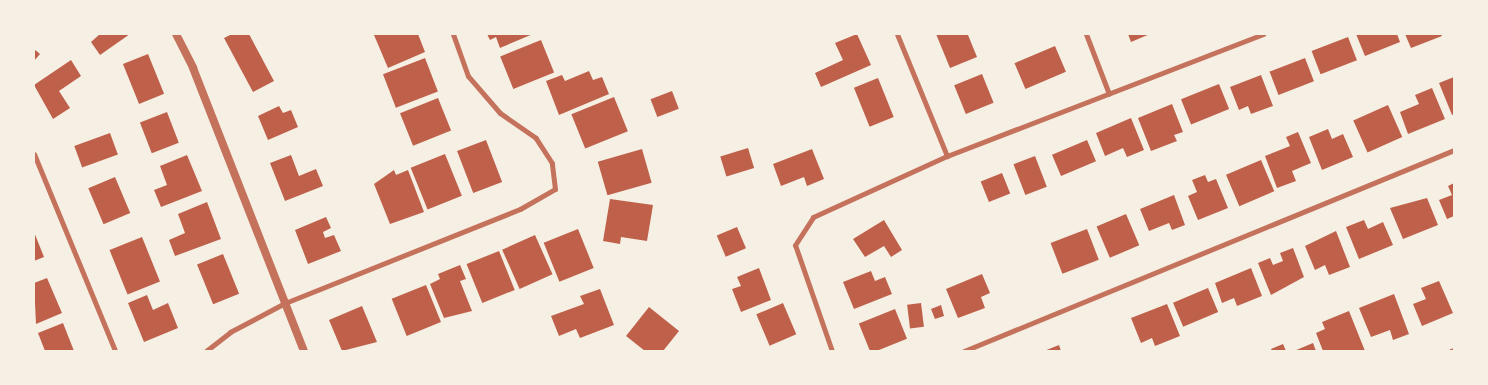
<!DOCTYPE html>
<style>
body{margin:0}
#map{position:relative;width:1488px;height:385px;overflow:hidden;background:#f6efe4;font-family:Raleway,sans-serif}
div>[style]{position:absolute}
[style*='--x']{left:calc(var(--x)*1px);top:calc(var(--y)*1px);width:calc(var(--w)*1px);rotate:calc(var(--a)*1deg)}
.building>*{inset:0;background:#bf614a;transform-origin:0 0}
.minor>*{height:5px;margin:-2.5px;padding:0 2.5px;transform-origin:2.5px;border-radius:2.5px;background:#c5725c}
.tertiary>*{height:8px;margin:-4px;padding:0 4px;transform-origin:4px;border-radius:4px;background:#c5725c}
span{translate:-50% -50%;white-space:nowrap;text-align:center;line-height:1.15;-webkit-text-stroke:4px #f6efe4;paint-order:stroke}
.frame{position:absolute;inset:0;border:35px solid #f6efe4;pointer-events:none}
</style>
<div id="map">
<div class="building">
<div style="clip-path:polygon(100px 34px,130px 34px,100px 55px,91px 42px)"></div>
<div style="clip-path:polygon(232px 34px,249px 34px,274px 81px,253px 92px,224px 38px)"></div>
<div style="clip-path:polygon(418px 34px,425px 52px,388px 68px,374px 35px)"></div>
<div style="clip-path:polygon(487px 34px,533px 34px,500px 48px,496px 37px,490px 40px)"></div>
<div style="clip-path:polygon(857px 34px,871px 65px,821px 87px,815px 73px,843px 60px,835px 43px)"></div>
<div style="clip-path:polygon(936px 34px,968px 35px,977px 57px,950px 68px)"></div>
<div style="clip-path:polygon(1128px 34px,1150px 34px,1131px 42px)"></div>
<div style="clip-path:polygon(1356px 34px,1397px 34px,1400px 42px,1365px 56px)"></div>
<div style="clip-path:polygon(1405px 34px,1441px 34px,1442px 36px,1411px 48px)"></div>
<div style="left:1348px;top:37px;width:25px;height:39px;rotate:69deg"></div>
<div style="left:541px;top:40px;width:35px;height:44px;rotate:68deg"></div>
<div style="left:1055px;top:46px;width:28px;height:44px;rotate:67deg"></div>
<div style="clip-path:polygon(34px 49px,40px 54px,34px 61px)"></div>
<div style="left:148px;top:54px;width:43px;height:27px;rotate:68deg"></div>
<div style="left:425px;top:58px;width:36px;height:45px;rotate:69deg"></div>
<div style="left:1305px;top:58px;width:25px;height:38px;rotate:69deg"></div>
<div style="clip-path:polygon(71px 60px,81px 76px,59px 91px,70px 108px,53px 119px,34px 85px)"></div>
<div style="clip-path:polygon(589px 71px,593px 80px,602px 77px,609px 94px,559px 115px,546px 81px,562px 75px,565px 81px)"></div>
<div style="left:982px;top:74px;width:31px;height:30px;rotate:68deg"></div>
<div style="clip-path:polygon(1261px 75px,1273px 106px,1251px 114px,1248px 106px,1239px 110px,1230px 87px)"></div>
<div style="clip-path:polygon(1454px 77px,1454px 114px,1452px 115px,1439px 83px)"></div>
<div style="left:878px;top:78px;width:42px;height:26px;rotate:68deg"></div>
<div style="left:1219px;top:84px;width:27px;height:41px;rotate:68deg"></div>
<div style="clip-path:polygon(1432px 88px,1445px 119px,1408px 134px,1400px 112px,1419px 104px,1415px 95px)"></div>
<div style="left:672px;top:91px;width:19px;height:23px;rotate:69deg"></div>
<div style="left:614px;top:97px;width:37px;height:46px;rotate:68deg"></div>
<div style="left:438px;top:98px;width:35px;height:41px;rotate:68deg"></div>
<div style="clip-path:polygon(1172px 104px,1183px 132px,1174px 135px,1177px 141px,1151px 151px,1138px 118px)"></div>
<div style="left:1388px;top:105px;width:35px;height:38px;rotate:66deg"></div>
<div style="clip-path:polygon(279px 106px,283px 113px,291px 110px,298px 127px,268px 140px,258px 116px)"></div>
<div style="left:167px;top:112px;width:33px;height:29px;rotate:69deg"></div>
<div style="clip-path:polygon(1131px 118px,1144px 150px,1127px 157px,1123px 148px,1105px 156px,1096px 133px)"></div>
<div style="clip-path:polygon(1328px 129px,1332px 139px,1343px 134px,1353px 157px,1322px 170px,1309px 137px)"></div>
<div style="clip-path:polygon(1298px 132px,1311px 163px,1292px 171px,1296px 181px,1277px 188px,1265px 156px,1290px 146px,1286px 137px)"></div>
<div style="left:110px;top:133px;width:23px;height:38px;rotate:70deg"></div>
<div style="left:486px;top:140px;width:45px;height:31px;rotate:69deg"></div>
<div style="left:1087px;top:140px;width:23px;height:38px;rotate:67deg"></div>
<div style="left:748px;top:148px;width:21px;height:29px;rotate:73deg"></div>
<div style="left:642px;top:149px;width:35px;height:46px;rotate:74deg"></div>
<div style="clip-path:polygon(812px 149px,824px 179px,807px 186px,804px 177px,781px 186px,773px 164px)"></div>
<div style="left:445px;top:154px;width:45px;height:37px;rotate:68deg"></div>
<div style="clip-path:polygon(187px 155px,202px 191px,161px 207px,154px 190px,167px 185px,160px 166px)"></div>
<div style="clip-path:polygon(291px 155px,299px 176px,316px 169px,323px 186px,285px 201px,270px 163px)"></div>
<div style="left:1035px;top:156px;width:33px;height:23px;rotate:69deg"></div>
<div style="left:1261px;top:160px;width:34px;height:38px;rotate:67deg"></div>
<div style="clip-path:polygon(394px 170px,396px 175px,408px 170px,424px 212px,390px 224px,374px 184px)"></div>
<div style="left:1002px;top:173px;width:22px;height:23px;rotate:68deg"></div>
<div style="clip-path:polygon(1205px 175px,1208px 182px,1216px 179px,1228px 208px,1198px 220px,1188px 196px,1197px 192px,1192px 180px)"></div>
<div style="left:115px;top:177px;width:39px;height:29px;rotate:67deg"></div>
<div style="clip-path:polygon(1454px 183px,1454px 216px,1447px 219px,1439px 200px,1452px 195px,1448px 186px)"></div>
<div style="clip-path:polygon(1174px 195px,1185px 225px,1172px 230px,1169px 223px,1149px 231px,1140px 209px)"></div>
<div style="clip-path:polygon(1427px 198px,1438px 225px,1403px 239px,1390px 208px)"></div>
<div style="clip-path:polygon(610px 199px,653px 205px,647px 241px,621px 237px,620px 244px,603px 241px)"></div>
<div style="clip-path:polygon(207px 202px,221px 239px,175px 256px,169px 240px,185px 233px,178px 214px)"></div>
<div style="left:1126px;top:214px;width:34px;height:32px;rotate:67deg"></div>
<div style="clip-path:polygon(326px 217px,331px 228px,323px 232px,325px 238px,334px 235px,341px 251px,308px 264px,295px 230px)"></div>
<div style="clip-path:polygon(884px 220px,902px 250px,891px 257px,884px 246px,865px 257px,853px 239px)"></div>
<div style="clip-path:polygon(1364px 220px,1368px 229px,1383px 222px,1393px 245px,1359px 259px,1346px 227px)"></div>
<div style="left:737px;top:227px;width:23px;height:22px;rotate:67deg"></div>
<div style="left:578px;top:229px;width:42px;height:37px;rotate:68deg"></div>
<div style="left:1087px;top:229px;width:33px;height:39px;rotate:69deg"></div>
<div style="clip-path:polygon(1336px 231px,1350px 267px,1329px 275px,1325px 265px,1315px 270px,1305px 246px)"></div>
<div style="clip-path:polygon(34px 232px,44px 257px,34px 261px)"></div>
<div style="left:535px;top:235px;width:43px;height:36px;rotate:66deg"></div>
<div style="left:142px;top:237px;width:48px;height:35px;rotate:68deg"></div>
<div style="clip-path:polygon(1293px 248px,1304px 277px,1271px 295px,1258px 263px,1270px 258px,1273px 265px,1283px 261px,1280px 253px)"></div>
<div style="left:499px;top:251px;width:42px;height:35px;rotate:68deg"></div>
<div style="left:223px;top:254px;width:43px;height:28px;rotate:68deg"></div>
<div style="clip-path:polygon(460px 265px,466px 279px,460px 281px,472px 311px,444px 318px,430px 284px,440px 279px,438px 274px)"></div>
<div style="clip-path:polygon(759px 268px,771px 300px,741px 312px,732px 289px,741px 286px,737px 277px)"></div>
<div style="clip-path:polygon(1251px 268px,1262px 296px,1237px 306px,1234px 298px,1222px 303px,1215px 283px)"></div>
<div style="clip-path:polygon(871px 271px,875px 281px,885px 277px,892px 294px,854px 309px,843px 282px)"></div>
<div style="clip-path:polygon(982px 274px,990px 293px,981px 297px,985px 308px,958px 318px,946px 289px)"></div>
<div style="clip-path:polygon(47px 278px,62px 313px,36px 324px,34px 283px)"></div>
<div style="clip-path:polygon(1439px 281px,1453px 313px,1422px 326px,1413px 304px,1426px 299px,1421px 288px)"></div>
<div style="left:426px;top:285px;width:40px;height:37px;rotate:68deg"></div>
<div style="left:1208px;top:288px;width:26px;height:38px;rotate:67deg"></div>
<div style="clip-path:polygon(600px 289px,614px 325px,580px 338px,576px 329px,559px 336px,551px 316px,584px 304px,580px 296px)"></div>
<div style="clip-path:polygon(1394px 294px,1409px 334px,1393px 340px,1390px 330px,1371px 337px,1359px 308px)"></div>
<div style="clip-path:polygon(147px 295px,153px 310px,168px 303px,178px 328px,144px 342px,128px 303px)"></div>
<div style="left:783px;top:303px;width:34px;height:29px;rotate:67deg"></div>
<div style="left:921px;top:303px;width:24px;height:14px;rotate:83deg"></div>
<div style="clip-path:polygon(1167px 304px,1180px 336px,1155px 346px,1152px 338px,1141px 343px,1131px 318px)"></div>
<div style="clip-path:polygon(941px 305px,944px 316px,935px 319px,931px 309px)"></div>
<div style="clip-path:polygon(362px 306px,377px 342px,342px 351px,329px 320px)"></div>
<div style="clip-path:polygon(649px 307px,679px 331px,663px 351px,645px 351px,626px 336px)"></div>
<div style="left:895px;top:309px;width:32px;height:39px;rotate:68deg"></div>
<div style="clip-path:polygon(1349px 311px,1365px 351px,1323px 351px,1316px 333px,1325px 329px,1322px 322px)"></div>
<div style="clip-path:polygon(63px 323px,74px 351px,45px 351px,38px 333px)"></div>
<div style="clip-path:polygon(1313px 343px,1316px 351px,1294px 351px)"></div>
<div style="clip-path:polygon(1283px 344px,1286px 351px,1272px 351px,1271px 349px)"></div>
<div style="clip-path:polygon(1059px 345px,1061px 351px,1044px 351px)"></div>
</div>
<div class="minor">
<div style="--x:897;--y:34;--w:132;--a:67.7"></div>
<div style="--x:1086;--y:34;--w:64;--a:69"></div>
<div style="--x:34;--y:154;--w:213;--a:67.6"></div>
<div style="--x:206;--y:351;--w:31;--a:-38"></div>
<div style="--x:230;--y:332;--w:62;--a:-27.8"></div>
<div style="--x:285;--y:303;--w:253;--a:-21.8"></div>
<div style="--x:520;--y:209;--w:40;--a:-29.7"></div>
<div style="--x:555;--y:189;--w:26;--a:-97"></div>
<div style="--x:552;--y:163;--w:30;--a:-123"></div>
<div style="--x:536;--y:138;--w:44;--a:-145.2"></div>
<div style="--x:500;--y:113;--w:49;--a:-130.9"></div>
<div style="--x:468;--y:76;--w:45;--a:-109.7"></div>
<div style="--x:832;--y:351;--w:112;--a:-109.2"></div>
<div style="--x:795;--y:245;--w:33;--a:-57"></div>
<div style="--x:813;--y:217;--w:147;--a:-24.5"></div>
<div style="--x:947;--y:156;--w:339;--a:-21.1"></div>
<div style="--x:964;--y:351;--w:530;--a:-22.3"></div>
<div style="--x:1451;--y:351;--w:3;--a:-18"></div>
</div>
<div class="tertiary">
<div style="--x:176;--y:34;--w:38;--a:63"></div>
<div style="--x:193;--y:68;--w:304;--a:68.6"></div>
</div>
<div class="frame"></div>
</div>
